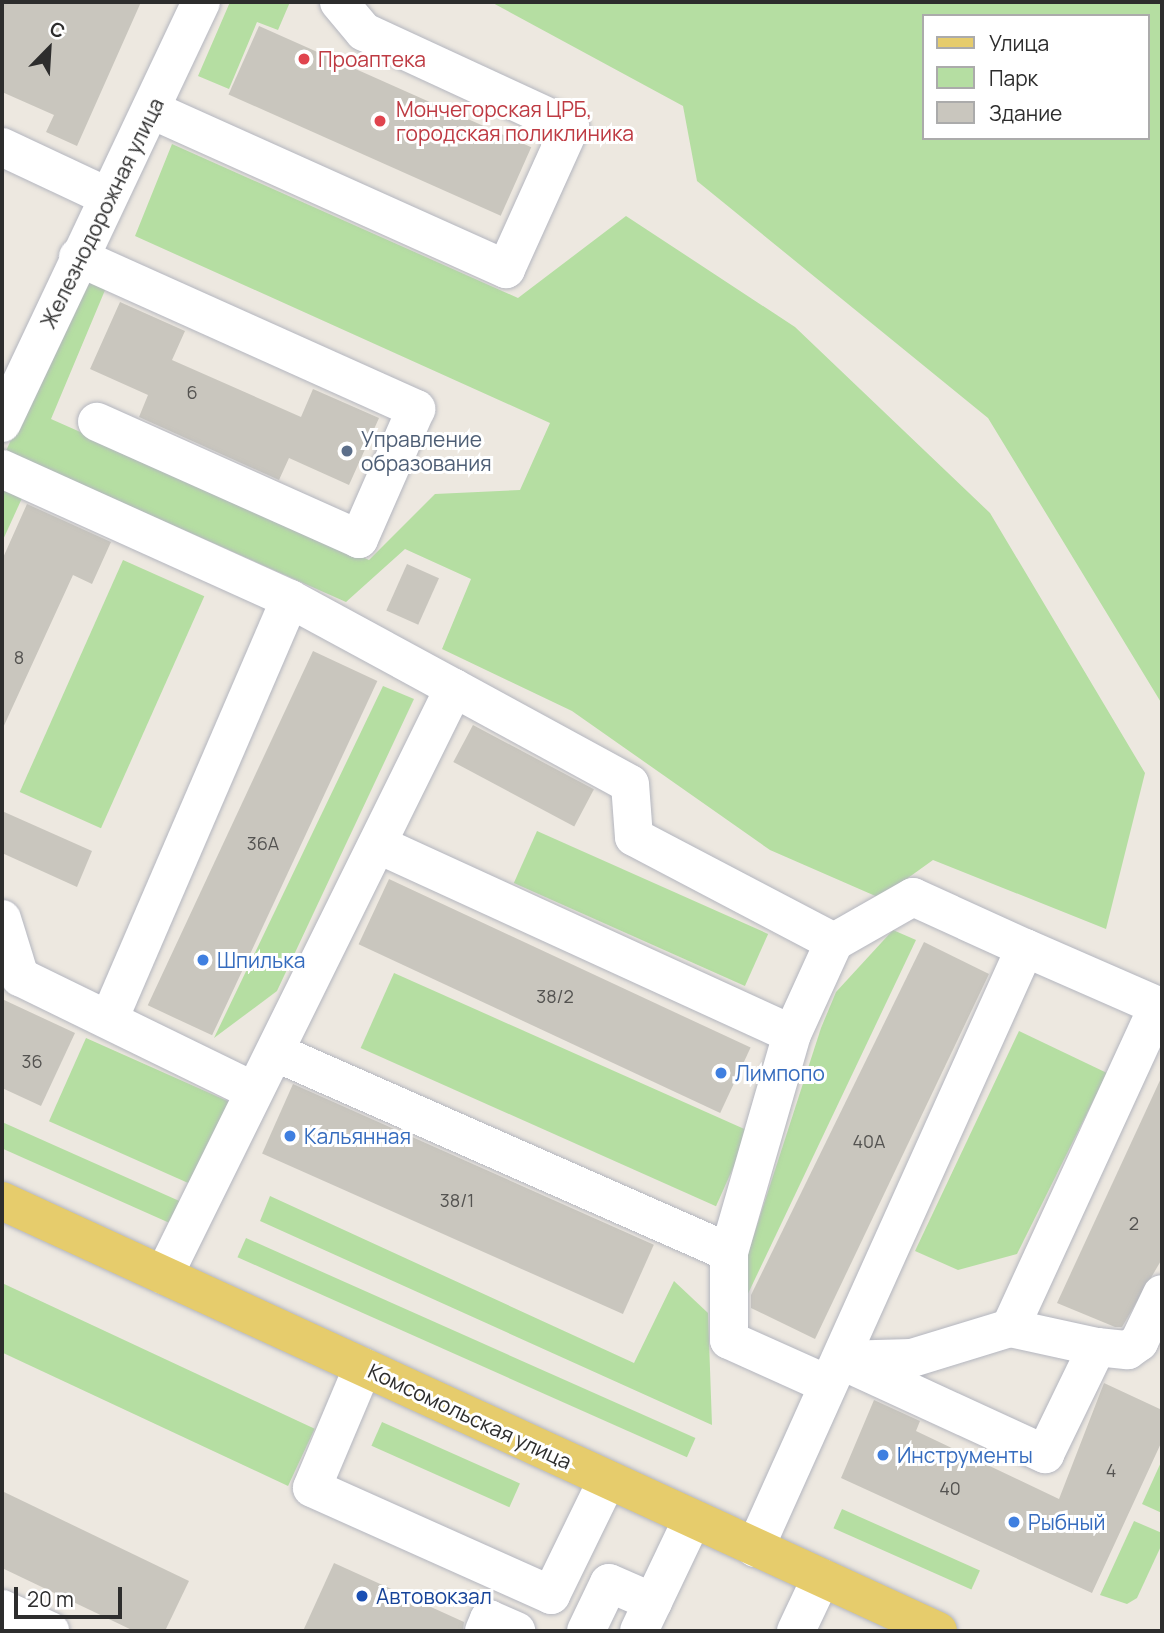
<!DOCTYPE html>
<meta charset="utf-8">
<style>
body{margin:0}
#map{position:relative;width:1164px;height:1633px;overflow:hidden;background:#ede8e0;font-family:Manrope,sans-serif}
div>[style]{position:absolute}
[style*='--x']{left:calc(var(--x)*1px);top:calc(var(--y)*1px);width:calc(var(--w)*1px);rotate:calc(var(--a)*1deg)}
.green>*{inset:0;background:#b5dea2;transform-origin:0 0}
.building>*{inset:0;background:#c9c6be;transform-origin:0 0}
.roads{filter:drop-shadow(0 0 2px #b4b6bf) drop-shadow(0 0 2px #b4b6bf)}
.minor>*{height:38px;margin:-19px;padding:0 19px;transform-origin:19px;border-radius:19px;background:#fff}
.major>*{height:38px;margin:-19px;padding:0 19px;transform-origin:19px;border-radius:19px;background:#e6cc6c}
.dots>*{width:19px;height:19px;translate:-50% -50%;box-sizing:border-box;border:4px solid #fff;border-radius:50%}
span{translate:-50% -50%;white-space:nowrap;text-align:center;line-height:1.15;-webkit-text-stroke:6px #fff;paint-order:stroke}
.number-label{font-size:18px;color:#545351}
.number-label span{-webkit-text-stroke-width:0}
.health-label{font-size:21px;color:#be3a42}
.left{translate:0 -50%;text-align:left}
.street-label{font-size:21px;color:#2d2d2d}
.service-label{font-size:21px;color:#4e5e75}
.shop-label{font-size:21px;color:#366cbe}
.transit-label{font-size:21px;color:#164399}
.frame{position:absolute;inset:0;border:4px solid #2d2d2d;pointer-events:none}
.legend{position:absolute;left:922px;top:14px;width:228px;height:126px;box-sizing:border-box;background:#fff;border:2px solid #ababab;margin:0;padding:9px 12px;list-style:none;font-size:21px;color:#2d2d2d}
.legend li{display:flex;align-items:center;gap:14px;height:35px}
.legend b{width:35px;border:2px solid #ababab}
.north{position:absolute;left:14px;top:14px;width:70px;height:70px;-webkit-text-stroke:5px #fff;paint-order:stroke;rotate:24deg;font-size:19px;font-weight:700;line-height:28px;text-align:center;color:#2d2d2d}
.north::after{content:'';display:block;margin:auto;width:24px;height:32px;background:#2d2d2d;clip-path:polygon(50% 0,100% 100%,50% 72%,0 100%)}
.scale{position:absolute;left:14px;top:1587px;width:108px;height:32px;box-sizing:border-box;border:4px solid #2d2d2d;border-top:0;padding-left:9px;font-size:21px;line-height:24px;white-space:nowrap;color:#2d2d2d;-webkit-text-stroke:5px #fff;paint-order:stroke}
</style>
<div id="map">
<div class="green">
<div style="clip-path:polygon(230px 2px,290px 2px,278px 30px,257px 22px,229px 89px,198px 76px)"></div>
<div style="clip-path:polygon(evenodd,491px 2px,1162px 2px,1162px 704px,988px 418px,697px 181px,683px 106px,491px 2px,924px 16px,1148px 16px,1148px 138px,924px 138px,924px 16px)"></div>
<div style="clip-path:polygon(172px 144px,518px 298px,626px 216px,795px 327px,990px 513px,1145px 773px,1106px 929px,933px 860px,880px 898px,770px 850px,572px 711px,442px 649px,471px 579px,405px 549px,346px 602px,6px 451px,84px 272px,108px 283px,51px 419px,369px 560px,435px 494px,520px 490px,550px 423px,135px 236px)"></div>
<div style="clip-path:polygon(2px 491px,23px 496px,2px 542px)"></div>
<div style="left:123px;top:560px;width:89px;height:254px;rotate:24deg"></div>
<div style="clip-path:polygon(383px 686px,414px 699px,277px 991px,214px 1038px)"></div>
<div style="left:537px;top:831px;width:253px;height:57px;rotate:24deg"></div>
<div style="clip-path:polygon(893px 930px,916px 940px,745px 1300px,739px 1281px,821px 1028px,836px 992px)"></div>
<div style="left:394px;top:973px;width:389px;height:82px;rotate:24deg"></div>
<div style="clip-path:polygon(1019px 1031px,1107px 1073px,1017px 1254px,958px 1270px,915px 1251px)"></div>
<div style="left:86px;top:1038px;width:161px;height:91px;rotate:24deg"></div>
<div style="left:2px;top:1122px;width:196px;height:24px;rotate:24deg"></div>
<div style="clip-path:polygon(270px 1196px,634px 1363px,674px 1281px,708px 1313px,712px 1425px,260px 1221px)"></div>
<div style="left:246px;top:1238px;width:492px;height:21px;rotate:24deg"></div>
<div style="left:2px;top:1283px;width:345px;height:63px;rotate:25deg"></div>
<div style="left:382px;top:1422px;width:151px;height:26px;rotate:24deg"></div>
<div style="clip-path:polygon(1162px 1460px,1162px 1513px,1142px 1504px)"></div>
<div style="left:842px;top:1509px;width:151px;height:21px;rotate:24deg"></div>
<div style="clip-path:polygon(1134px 1521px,1162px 1533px,1162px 1544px,1137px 1598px,1127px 1604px,1100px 1595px)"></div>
</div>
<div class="building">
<div style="clip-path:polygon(2px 2px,141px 2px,77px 146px,46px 132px,54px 115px,2px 92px)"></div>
<div style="left:259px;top:26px;width:298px;height:75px;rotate:24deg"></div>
<div style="clip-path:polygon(120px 302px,185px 331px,172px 360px,301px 417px,313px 389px,379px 418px,349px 485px,289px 458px,279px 480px,139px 417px,148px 395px,90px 369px)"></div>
<div style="clip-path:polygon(27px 504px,111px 542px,92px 584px,73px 575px,2px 730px,2px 560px)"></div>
<div style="left:407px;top:564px;width:35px;height:51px;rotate:24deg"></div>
<div style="left:313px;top:651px;width:71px;height:391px;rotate:25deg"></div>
<div style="left:473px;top:725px;width:137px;height:42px;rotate:28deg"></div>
<div style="clip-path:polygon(2px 811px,92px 851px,77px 887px,2px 853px)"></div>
<div style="left:389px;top:879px;width:399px;height:72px;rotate:25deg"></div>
<div style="clip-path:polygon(924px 942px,989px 974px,815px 1339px,751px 1308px,751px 1295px)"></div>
<div style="clip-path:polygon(2px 999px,75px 1033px,41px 1106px,2px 1088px)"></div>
<div style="clip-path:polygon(1162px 1076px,1162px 1259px,1122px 1327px,1115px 1327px,1057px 1303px)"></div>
<div style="left:293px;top:1084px;width:395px;height:76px;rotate:24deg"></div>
<div style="clip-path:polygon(1104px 1383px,1162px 1410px,1162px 1441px,1092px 1593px,841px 1478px,874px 1400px,920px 1421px,916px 1431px,1059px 1499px)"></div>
<div style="clip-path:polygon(2px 1491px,189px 1581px,165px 1631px,134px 1631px,2px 1568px)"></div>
<div style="clip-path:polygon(334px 1563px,464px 1622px,463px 1631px,303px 1631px)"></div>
</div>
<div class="roads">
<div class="minor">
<div style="--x:154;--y:111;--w:386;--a:24.2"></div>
<div style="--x:506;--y:269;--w:156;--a:-65.7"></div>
<div style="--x:570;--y:127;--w:227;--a:-155.2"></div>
<div style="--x:364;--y:32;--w:39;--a:-130"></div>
<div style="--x:2;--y:147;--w:115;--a:25.2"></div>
<div style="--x:78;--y:257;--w:371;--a:24.2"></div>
<div style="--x:416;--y:409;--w:142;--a:113.7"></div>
<div style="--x:359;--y:539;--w:287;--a:-155.9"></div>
<div style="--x:2;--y:423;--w:466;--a:-64.7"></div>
<div style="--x:2;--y:469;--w:316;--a:24.3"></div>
<div style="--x:290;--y:599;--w:187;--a:28.5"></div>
<div style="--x:454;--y:688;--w:655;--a:116.29"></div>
<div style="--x:454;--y:688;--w:200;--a:28.6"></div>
<div style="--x:630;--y:784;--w:53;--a:85.7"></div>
<div style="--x:634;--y:837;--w:226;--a:27.7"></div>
<div style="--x:379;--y:845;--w:454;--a:24.6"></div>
<div style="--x:2;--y:919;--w:61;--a:72.8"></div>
<div style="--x:20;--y:977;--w:260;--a:26"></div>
<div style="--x:110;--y:1017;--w:455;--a:-66.7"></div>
<div style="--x:277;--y:1053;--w:494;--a:23.8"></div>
<div style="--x:1097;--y:1347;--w:31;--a:6"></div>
<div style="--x:1128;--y:1350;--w:14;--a:-36"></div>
<div style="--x:1139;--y:1342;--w:53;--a:-64.4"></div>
<div style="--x:841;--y:1360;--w:71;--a:-1.6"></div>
<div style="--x:912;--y:1358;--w:102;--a:-17"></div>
<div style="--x:1010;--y:1328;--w:354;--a:-65.3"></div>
<div style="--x:1158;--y:1006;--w:145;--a:-156.4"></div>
<div style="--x:849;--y:1364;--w:216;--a:24.7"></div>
<div style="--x:1045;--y:1454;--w:119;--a:-64.1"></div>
<div style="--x:1097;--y:1347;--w:89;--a:-167.7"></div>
<div style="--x:363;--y:1367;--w:131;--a:112.9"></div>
<div style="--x:312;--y:1488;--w:262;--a:24.1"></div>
<div style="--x:551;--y:1595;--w:128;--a:-64"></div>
<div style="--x:755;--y:1548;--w:658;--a:-65.77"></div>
<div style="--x:1025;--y:948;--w:123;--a:-155.5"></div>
<div style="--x:913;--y:897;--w:91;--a:150.3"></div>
<div style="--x:834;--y:942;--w:101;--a:114.5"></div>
<div style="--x:792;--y:1034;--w:227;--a:106.1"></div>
<div style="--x:729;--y:1252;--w:88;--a:90"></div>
<div style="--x:729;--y:1340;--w:107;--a:24.2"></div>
<div style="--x:2;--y:1609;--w:53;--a:24.6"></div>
<div style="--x:484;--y:1631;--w:13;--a:-67"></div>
<div style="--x:489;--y:1619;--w:30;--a:24"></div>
<div style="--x:586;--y:1631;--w:53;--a:-64.4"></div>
<div style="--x:609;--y:1583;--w:48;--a:23.4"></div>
<div style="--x:639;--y:1631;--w:123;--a:-64.5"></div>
<div style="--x:796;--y:1631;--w:59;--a:-64.7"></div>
</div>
<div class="major">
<div style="--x:2;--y:1201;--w:1030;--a:24.67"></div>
</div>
</div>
<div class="dots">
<div style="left:304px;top:59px;background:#e0444e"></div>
<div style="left:380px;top:121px;background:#e0444e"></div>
<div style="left:347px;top:451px;background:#5c6f8a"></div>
<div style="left:203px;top:960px;background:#3f7fe0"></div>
<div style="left:721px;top:1073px;background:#3f7fe0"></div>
<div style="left:290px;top:1136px;background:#3f7fe0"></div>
<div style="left:883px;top:1455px;background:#3f7fe0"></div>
<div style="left:1014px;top:1522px;background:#3f7fe0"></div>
<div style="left:362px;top:1596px;background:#1a4fb4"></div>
</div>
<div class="number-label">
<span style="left:192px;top:392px">6</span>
<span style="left:19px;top:657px">8</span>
<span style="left:263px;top:843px">36А</span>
<span style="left:555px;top:996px">38/2</span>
<span style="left:32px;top:1061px">36</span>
<span style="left:869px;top:1141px">40А</span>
<span style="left:457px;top:1200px">38/1</span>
<span style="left:1134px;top:1223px">2</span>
<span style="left:1111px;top:1470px">4</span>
<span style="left:950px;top:1488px">40</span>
</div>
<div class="health-label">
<span class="left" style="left:318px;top:59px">Проаптека</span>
<span class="left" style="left:396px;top:121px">Мончегорская ЦРБ,<br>городская поликлиника</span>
</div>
<div class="street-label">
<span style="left:102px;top:213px;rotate:-64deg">Железнодорожная улица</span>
<span style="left:470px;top:1416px;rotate:25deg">Комсомольская улица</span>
</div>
<div class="service-label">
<span class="left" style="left:361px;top:451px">Управление<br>образования</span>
</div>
<div class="shop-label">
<span class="left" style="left:217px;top:960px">Шпилька</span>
<span class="left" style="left:735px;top:1073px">Лимпопо</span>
<span class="left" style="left:304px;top:1136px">Кальянная</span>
<span class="left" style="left:897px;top:1455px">Инструменты</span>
<span class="left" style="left:1028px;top:1522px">Рыбный</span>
</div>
<div class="transit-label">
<span class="left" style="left:376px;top:1596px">Автовокзал</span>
</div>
<div class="frame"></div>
<ul class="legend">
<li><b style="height:9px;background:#e6cc6c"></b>Улица</li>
<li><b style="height:19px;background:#b5dea2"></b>Парк</li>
<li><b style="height:19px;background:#c9c6be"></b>Здание</li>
</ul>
<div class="north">С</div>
<div class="scale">20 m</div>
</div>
